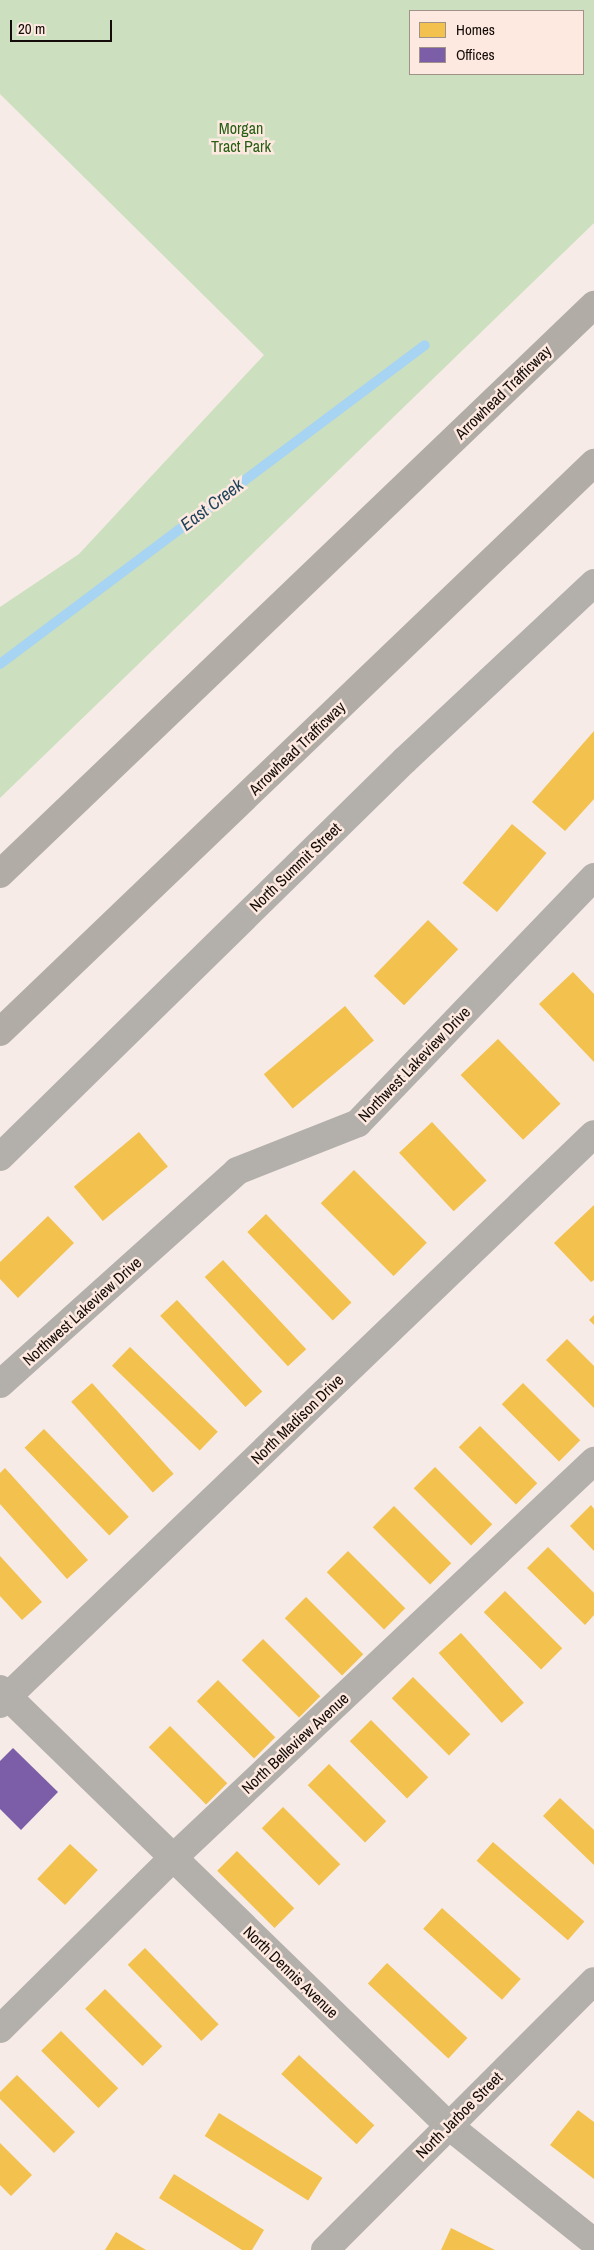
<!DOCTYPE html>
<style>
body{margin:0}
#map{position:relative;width:594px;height:2250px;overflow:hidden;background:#f6ebe6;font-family:"Archivo Narrow",sans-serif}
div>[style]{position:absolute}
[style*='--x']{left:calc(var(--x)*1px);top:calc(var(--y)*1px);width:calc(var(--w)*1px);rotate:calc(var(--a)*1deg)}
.green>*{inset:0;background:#ccdfbe}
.homes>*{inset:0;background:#f2c14e;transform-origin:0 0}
.offices>*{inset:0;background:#7b5ea7}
.stream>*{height:10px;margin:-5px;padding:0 5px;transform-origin:5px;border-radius:5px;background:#a8d4f3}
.minor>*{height:28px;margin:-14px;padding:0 14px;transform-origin:14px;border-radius:14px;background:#b3afab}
.motorway>*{height:28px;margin:-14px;padding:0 14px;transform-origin:14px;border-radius:14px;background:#b2aca7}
span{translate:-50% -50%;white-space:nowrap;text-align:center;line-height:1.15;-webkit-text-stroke:5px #fde9df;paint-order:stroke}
.park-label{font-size:16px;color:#265e14}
.street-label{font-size:16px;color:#140c08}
.water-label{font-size:18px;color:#1f455d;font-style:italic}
.legend{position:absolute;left:409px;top:10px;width:175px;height:65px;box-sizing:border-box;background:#fde9df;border:1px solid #a09189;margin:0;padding:6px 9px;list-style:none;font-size:15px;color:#140c08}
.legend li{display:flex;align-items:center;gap:10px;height:25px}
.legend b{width:25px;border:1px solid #a09189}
.scale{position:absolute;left:10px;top:20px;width:102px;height:22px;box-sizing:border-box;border:2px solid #140c08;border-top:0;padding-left:6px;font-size:15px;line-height:18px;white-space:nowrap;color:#140c08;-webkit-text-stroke:4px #fde9df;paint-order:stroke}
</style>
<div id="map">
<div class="green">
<div style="clip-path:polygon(evenodd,0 0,594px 0,594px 223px,0 798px,0 607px,79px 554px,264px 355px,0 94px,0 0,583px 11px,583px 74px,410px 74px,410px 11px,583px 11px)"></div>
</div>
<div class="homes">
<div style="clip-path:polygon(594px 731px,594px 799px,565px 831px,532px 802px)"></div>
<div style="left:512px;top:824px;width:45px;height:77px;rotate:40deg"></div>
<div style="left:428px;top:920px;width:42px;height:78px;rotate:44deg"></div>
<div style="clip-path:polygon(573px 972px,594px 994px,594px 1062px,539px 1004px)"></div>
<div style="left:345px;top:1006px;width:45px;height:106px;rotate:50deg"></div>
<div style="left:498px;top:1039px;width:90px;height:52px;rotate:46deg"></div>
<div style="left:432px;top:1122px;width:80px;height:45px;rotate:47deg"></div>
<div style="left:139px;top:1132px;width:45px;height:85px;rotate:50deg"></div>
<div style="left:354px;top:1170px;width:103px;height:47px;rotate:45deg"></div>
<div style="clip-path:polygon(594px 1205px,594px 1280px,591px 1282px,554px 1243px)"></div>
<div style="left:266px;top:1214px;width:123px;height:26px;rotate:46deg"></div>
<div style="clip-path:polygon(48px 1216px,74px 1243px,18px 1298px,0 1279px,0 1262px)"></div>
<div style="left:223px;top:1260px;width:122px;height:25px;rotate:47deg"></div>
<div style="left:177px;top:1300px;width:125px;height:23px;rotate:47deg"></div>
<div style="clip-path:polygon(594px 1315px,594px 1325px,589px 1320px)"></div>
<div style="clip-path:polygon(567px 1339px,594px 1366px,594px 1408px,546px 1360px)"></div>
<div style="left:130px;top:1347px;width:122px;height:26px;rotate:44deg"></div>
<div style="left:92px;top:1383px;width:122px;height:28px;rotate:48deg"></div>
<div style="left:523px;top:1383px;width:81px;height:30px;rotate:45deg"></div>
<div style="left:480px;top:1426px;width:81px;height:30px;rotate:45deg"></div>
<div style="left:44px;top:1429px;width:122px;height:27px;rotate:46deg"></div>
<div style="left:435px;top:1467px;width:81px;height:30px;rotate:45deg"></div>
<div style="clip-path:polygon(5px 1468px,88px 1560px,67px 1579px,0 1504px,0 1473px)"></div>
<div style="clip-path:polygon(591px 1505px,594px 1509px,594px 1551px,570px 1526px)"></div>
<div style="left:394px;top:1506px;width:81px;height:30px;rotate:45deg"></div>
<div style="clip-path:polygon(548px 1547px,594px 1593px,594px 1615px,585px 1625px,527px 1568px)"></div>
<div style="left:348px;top:1551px;width:81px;height:30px;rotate:45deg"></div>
<div style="clip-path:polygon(0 1556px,42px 1602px,22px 1620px,0 1596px)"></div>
<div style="left:505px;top:1591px;width:81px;height:30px;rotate:45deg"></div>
<div style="left:306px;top:1597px;width:81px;height:30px;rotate:45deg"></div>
<div style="left:461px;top:1633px;width:94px;height:30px;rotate:48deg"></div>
<div style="left:263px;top:1639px;width:81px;height:30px;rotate:45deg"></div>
<div style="left:413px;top:1677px;width:81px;height:30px;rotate:45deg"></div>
<div style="left:218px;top:1680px;width:81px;height:30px;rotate:45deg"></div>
<div style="left:371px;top:1720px;width:81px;height:30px;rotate:45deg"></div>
<div style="left:170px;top:1726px;width:81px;height:30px;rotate:45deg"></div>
<div style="left:329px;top:1764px;width:81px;height:30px;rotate:45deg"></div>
<div style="clip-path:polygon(560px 1798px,594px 1830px,594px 1865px,543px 1816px)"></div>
<div style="left:283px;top:1807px;width:81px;height:30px;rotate:45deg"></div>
<div style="left:493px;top:1842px;width:121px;height:25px;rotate:41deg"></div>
<div style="left:70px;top:1844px;width:38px;height:48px;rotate:43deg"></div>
<div style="left:237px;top:1851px;width:81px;height:28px;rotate:45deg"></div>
<div style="left:442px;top:1908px;width:106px;height:28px;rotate:42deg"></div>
<div style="left:145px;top:1948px;width:106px;height:24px;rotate:46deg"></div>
<div style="left:387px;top:1963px;width:110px;height:28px;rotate:43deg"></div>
<div style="left:105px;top:1989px;width:81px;height:28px;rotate:45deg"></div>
<div style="left:61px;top:2031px;width:81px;height:28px;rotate:45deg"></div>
<div style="left:299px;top:2055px;width:103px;height:26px;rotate:43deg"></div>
<div style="clip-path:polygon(17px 2075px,75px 2132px,54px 2153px,0 2099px,0 2092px)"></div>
<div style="clip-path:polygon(578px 2110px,594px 2122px,594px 2179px,550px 2145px)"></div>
<div style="left:219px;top:2113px;width:122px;height:27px;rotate:32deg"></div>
<div style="clip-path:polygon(0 2143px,32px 2175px,11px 2196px,0 2185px)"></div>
<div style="clip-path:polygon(174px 2174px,264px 2230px,252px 2250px,242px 2250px,159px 2198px)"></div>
<div style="clip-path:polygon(451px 2228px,495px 2250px,441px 2250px)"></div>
<div style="clip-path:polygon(116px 2232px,146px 2250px,105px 2250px)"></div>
</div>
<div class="offices">
<div style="clip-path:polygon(13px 1748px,58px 1792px,21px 1830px,0 1809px,0 1761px)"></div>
</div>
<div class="stream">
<div style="--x:0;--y:664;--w:531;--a:-36.89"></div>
</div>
<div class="minor">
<div style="--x:0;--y:1157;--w:567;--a:-44.43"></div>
<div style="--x:405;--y:760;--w:259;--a:-43.1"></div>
<div style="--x:0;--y:1384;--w:319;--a:-41.9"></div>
<div style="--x:237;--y:1171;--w:130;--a:-21.6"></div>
<div style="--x:358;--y:1123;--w:341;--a:-46.2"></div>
<div style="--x:0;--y:1689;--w:627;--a:44.22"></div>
<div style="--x:449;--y:2126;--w:186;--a:38.7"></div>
<div style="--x:0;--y:1704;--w:823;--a:-43.82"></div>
<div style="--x:0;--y:2029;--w:243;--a:-44.7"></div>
<div style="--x:173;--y:1858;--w:579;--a:-43.32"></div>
<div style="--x:325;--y:2250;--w:380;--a:-45"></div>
</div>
<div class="motorway">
<div style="--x:0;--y:874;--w:823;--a:-43.77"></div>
<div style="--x:0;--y:1032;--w:823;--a:-43.77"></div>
</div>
<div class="park-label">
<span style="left:241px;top:137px">Morgan<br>Tract Park</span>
</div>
<div class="street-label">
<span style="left:503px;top:392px;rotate:-44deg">Arrowhead Trafficway</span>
<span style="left:297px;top:748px;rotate:-44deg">Arrowhead Trafficway</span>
<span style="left:295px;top:867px;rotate:-44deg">North Summit Street</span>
<span style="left:414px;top:1064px;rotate:-46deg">Northwest Lakeview Drive</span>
<span style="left:82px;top:1311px;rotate:-42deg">Northwest Lakeview Drive</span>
<span style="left:297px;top:1419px;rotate:-44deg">North Madison Drive</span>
<span style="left:295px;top:1743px;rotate:-43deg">North Belleview Avenue</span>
<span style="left:291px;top:1972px;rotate:44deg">North Dennis Avenue</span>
<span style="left:459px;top:2115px;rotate:-45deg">North Jarboe Street</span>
</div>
<div class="water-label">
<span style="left:212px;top:505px;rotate:-37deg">East Creek</span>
</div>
<ul class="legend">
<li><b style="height:14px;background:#f2c14e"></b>Homes</li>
<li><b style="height:14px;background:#7b5ea7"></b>Offices</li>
</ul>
<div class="scale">20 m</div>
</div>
